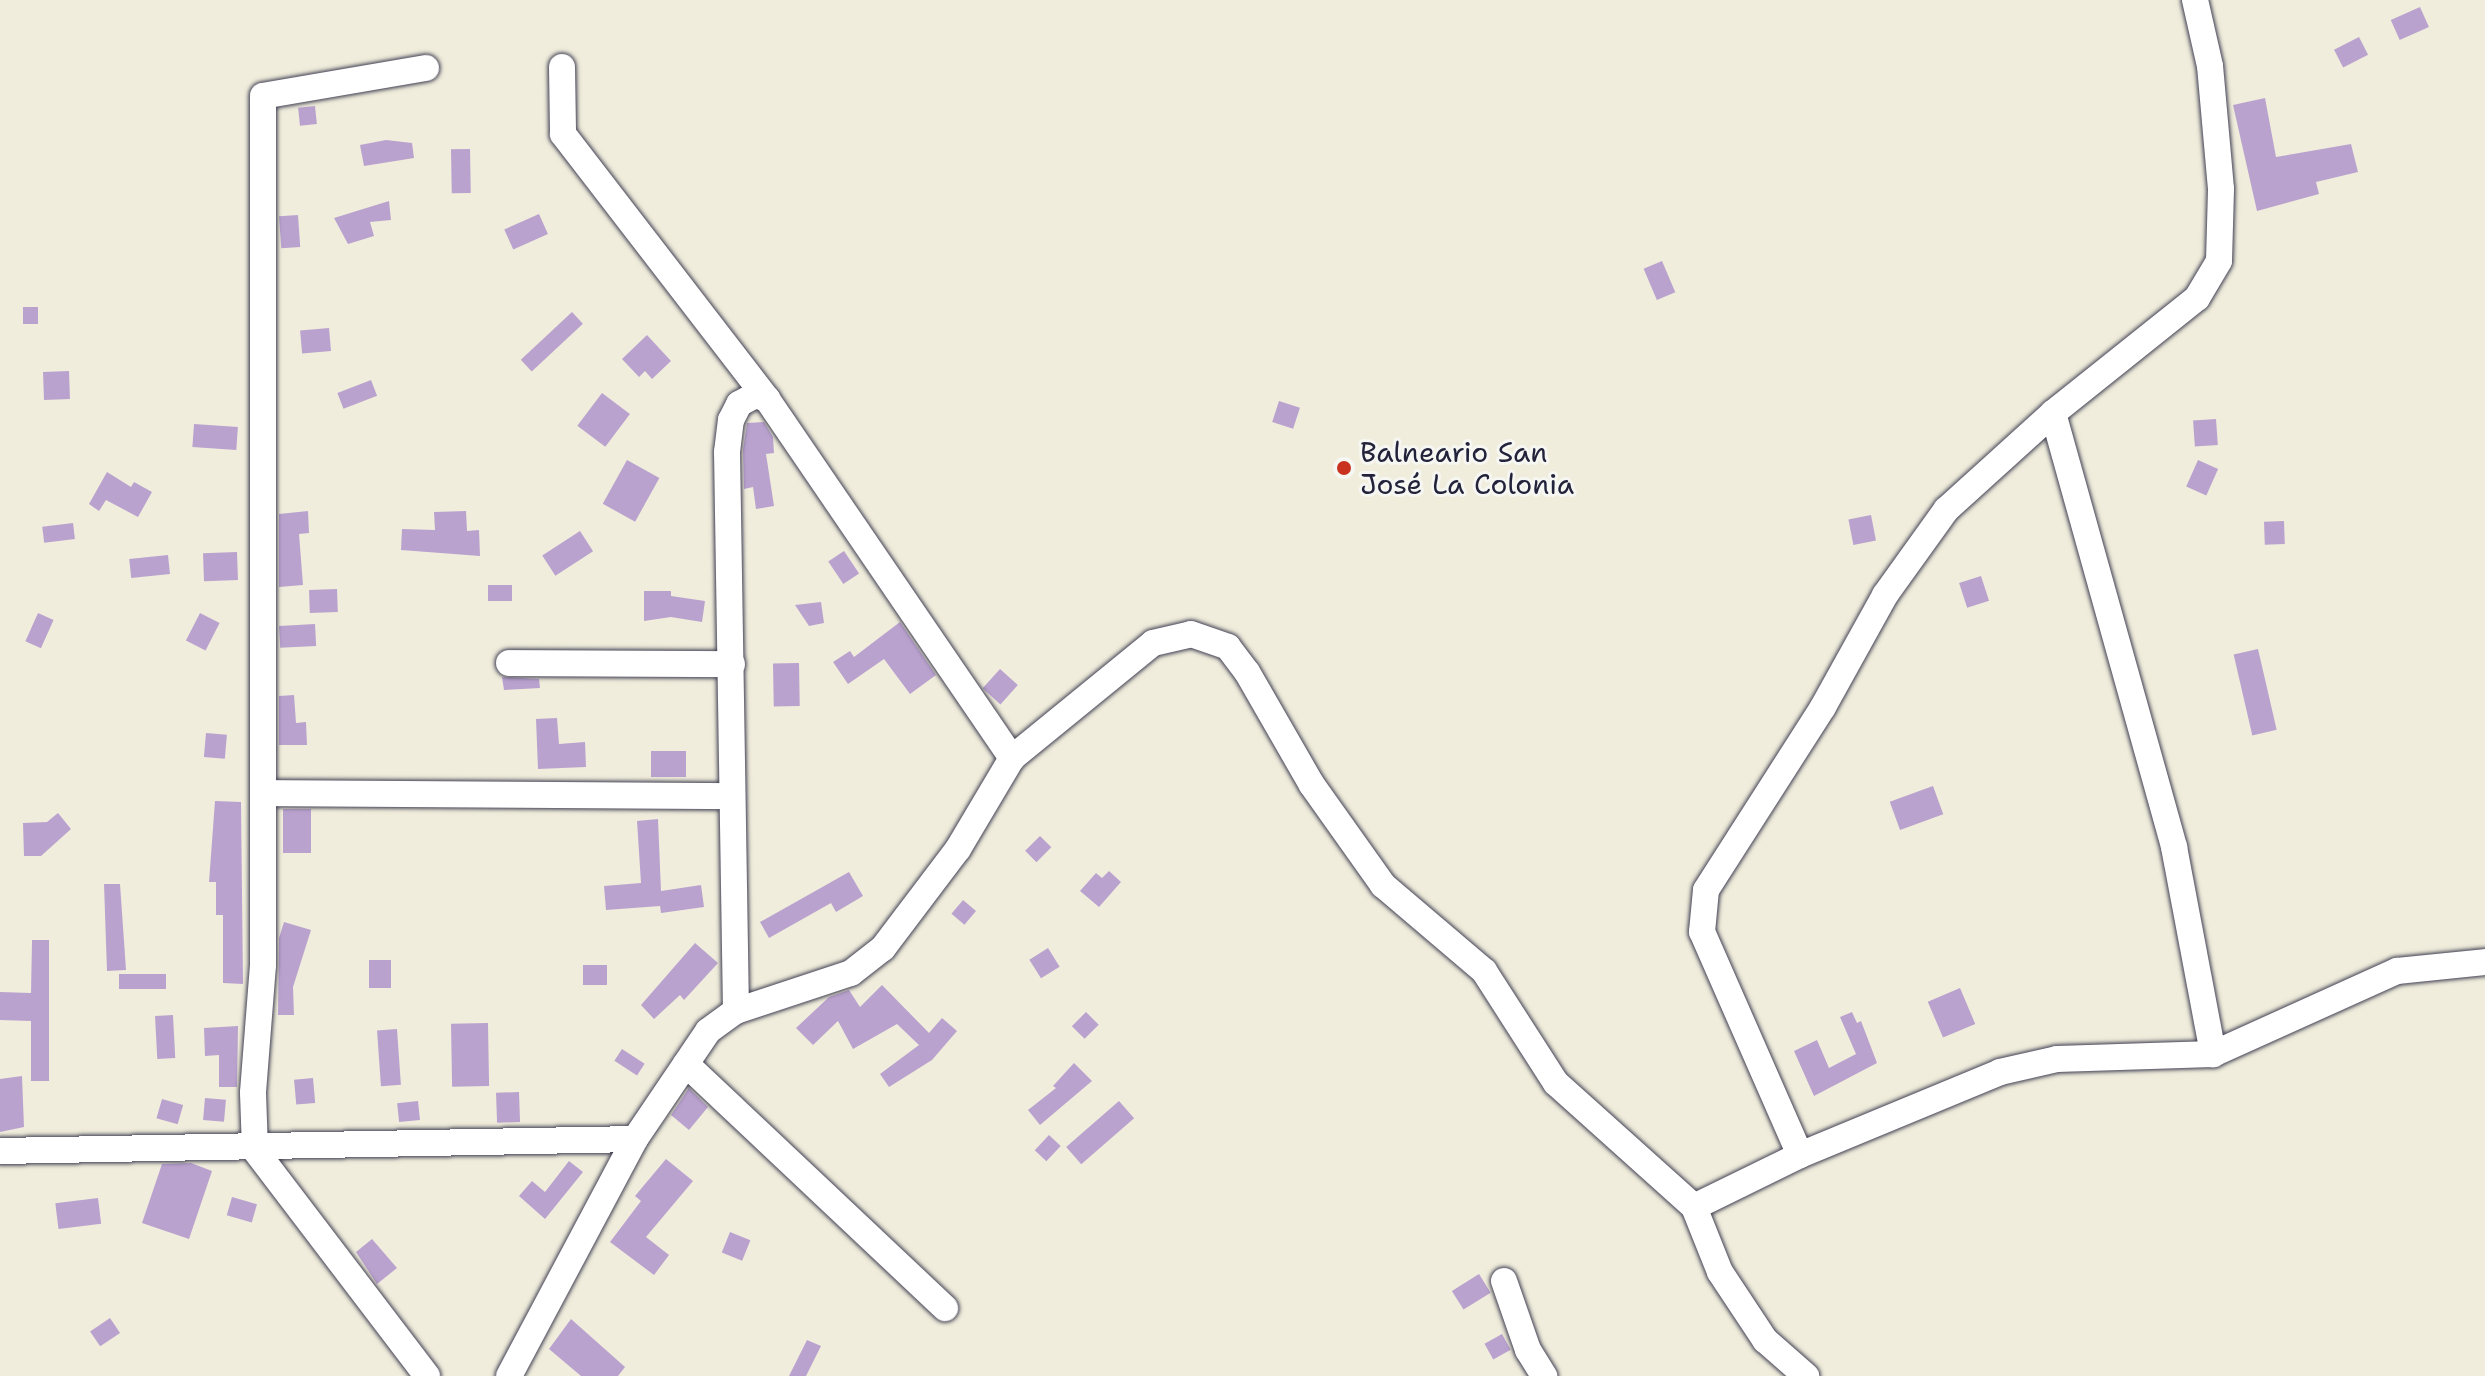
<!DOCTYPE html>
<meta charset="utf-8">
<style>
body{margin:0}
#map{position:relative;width:2485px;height:1376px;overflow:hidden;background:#f0eddc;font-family:"Shantell Sans",sans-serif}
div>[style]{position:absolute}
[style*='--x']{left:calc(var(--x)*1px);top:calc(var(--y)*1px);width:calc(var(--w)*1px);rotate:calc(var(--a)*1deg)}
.building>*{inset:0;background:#baa2cf;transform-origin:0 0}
.roads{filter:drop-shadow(0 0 2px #414053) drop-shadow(0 0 2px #414053)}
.minor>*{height:26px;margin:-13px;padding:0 13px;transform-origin:13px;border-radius:13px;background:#fff}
.dots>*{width:22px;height:22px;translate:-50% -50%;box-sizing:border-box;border:4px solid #f6f6f2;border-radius:50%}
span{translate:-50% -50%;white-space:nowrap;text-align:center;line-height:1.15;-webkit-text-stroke:6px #f6f6f2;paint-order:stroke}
.poi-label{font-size:28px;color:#22223b}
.left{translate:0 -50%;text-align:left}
</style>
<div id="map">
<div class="building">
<div style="left:2420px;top:7px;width:22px;height:32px;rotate:66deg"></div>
<div style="left:2359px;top:37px;width:20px;height:28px;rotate:63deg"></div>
<div style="clip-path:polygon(2265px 98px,2276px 157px,2351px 144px,2358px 172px,2316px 182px,2319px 194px,2257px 211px,2233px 105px)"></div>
<div style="left:315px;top:106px;width:18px;height:17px;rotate:84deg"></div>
<div style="clip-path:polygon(386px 140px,412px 143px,414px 158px,364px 166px,360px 145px)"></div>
<div style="left:470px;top:149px;width:44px;height:19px;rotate:89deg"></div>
<div style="clip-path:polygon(389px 201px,391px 220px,370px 222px,374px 236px,348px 244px,334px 218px)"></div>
<div style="left:539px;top:214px;width:22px;height:38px;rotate:66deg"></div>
<div style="left:298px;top:215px;width:32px;height:19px;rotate:86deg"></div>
<div style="left:1662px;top:261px;width:34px;height:20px;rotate:67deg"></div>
<div style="left:38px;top:307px;width:17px;height:15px;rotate:90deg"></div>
<div style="left:572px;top:312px;width:16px;height:70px;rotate:47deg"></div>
<div style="left:329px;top:328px;width:23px;height:29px;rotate:85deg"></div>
<div style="clip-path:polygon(647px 335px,671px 361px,652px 379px,645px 371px,639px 377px,622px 359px)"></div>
<div style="left:69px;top:371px;width:28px;height:26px;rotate:88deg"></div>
<div style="left:371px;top:380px;width:17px;height:36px;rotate:69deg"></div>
<div style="left:602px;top:393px;width:35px;height:41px;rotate:37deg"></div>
<div style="left:1279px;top:401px;width:22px;height:22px;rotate:18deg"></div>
<div style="left:2216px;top:419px;width:26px;height:23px;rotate:86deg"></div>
<div style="clip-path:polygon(764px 422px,773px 437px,774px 453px,766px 454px,774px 506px,756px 509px,753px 487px,744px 489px,743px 450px,747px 423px)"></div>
<div style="left:194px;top:424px;width:44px;height:23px;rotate:4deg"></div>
<div style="left:627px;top:460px;width:37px;height:50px;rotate:29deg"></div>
<div style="left:2198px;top:460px;width:22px;height:29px;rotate:24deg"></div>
<div style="clip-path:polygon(107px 472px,131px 487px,134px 482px,152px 492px,138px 517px,106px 500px,99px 511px,89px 504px)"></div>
<div style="clip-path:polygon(308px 511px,309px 533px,299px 534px,303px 585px,279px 587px,279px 514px)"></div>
<div style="clip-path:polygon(466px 511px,467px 531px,479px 530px,480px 556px,401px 550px,402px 529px,435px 530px,434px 512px)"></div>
<div style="left:1871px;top:515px;width:26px;height:23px;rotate:79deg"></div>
<div style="left:2284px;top:521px;width:23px;height:20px;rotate:88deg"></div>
<div style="left:73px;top:523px;width:16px;height:31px;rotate:83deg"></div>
<div style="left:580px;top:531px;width:24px;height:45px;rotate:57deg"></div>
<div style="left:844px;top:551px;width:27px;height:19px;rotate:56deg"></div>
<div style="left:237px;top:552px;width:28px;height:34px;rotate:88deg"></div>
<div style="left:168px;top:555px;width:19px;height:39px;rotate:84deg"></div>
<div style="left:1981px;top:576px;width:26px;height:23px;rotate:72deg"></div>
<div style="left:512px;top:585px;width:16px;height:24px;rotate:90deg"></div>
<div style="left:337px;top:589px;width:23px;height:28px;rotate:88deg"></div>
<div style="clip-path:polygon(644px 591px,671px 591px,671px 596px,705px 601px,702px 622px,671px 617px,644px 621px)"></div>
<div style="clip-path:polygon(821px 602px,824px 623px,809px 626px,795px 605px)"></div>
<div style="left:38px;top:613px;width:17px;height:31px;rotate:24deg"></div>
<div style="left:200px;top:613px;width:22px;height:31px;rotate:27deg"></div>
<div style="clip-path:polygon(900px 622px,936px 675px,910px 694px,884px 659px,848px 684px,833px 662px,850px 651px,854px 657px)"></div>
<div style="left:315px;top:624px;width:22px;height:36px;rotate:87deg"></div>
<div style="left:2258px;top:649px;width:83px;height:25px;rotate:77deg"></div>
<div style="left:799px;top:663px;width:43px;height:26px;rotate:89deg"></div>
<div style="left:1000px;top:669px;width:24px;height:26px;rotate:42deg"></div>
<div style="clip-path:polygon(502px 677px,539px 679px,540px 688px,504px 690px)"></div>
<div style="clip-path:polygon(294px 695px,296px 723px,306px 722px,307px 745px,279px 745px,279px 696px)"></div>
<div style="clip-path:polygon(557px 718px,559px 744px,585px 742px,586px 767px,538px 769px,536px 719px)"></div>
<div style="left:206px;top:733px;width:21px;height:24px;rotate:5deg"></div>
<div style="left:651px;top:751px;width:35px;height:26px"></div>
<div style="left:1933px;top:786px;width:30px;height:46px;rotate:70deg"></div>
<div style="clip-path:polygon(215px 801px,241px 802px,243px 984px,223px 983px,223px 915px,216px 915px,216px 882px,209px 882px)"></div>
<div style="left:283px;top:809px;width:28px;height:44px"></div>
<div style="clip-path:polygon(58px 813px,71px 829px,41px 856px,24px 856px,23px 823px,47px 822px)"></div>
<div style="clip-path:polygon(658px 819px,661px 891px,701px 885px,704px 907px,661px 913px,660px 906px,606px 910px,604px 886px,641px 883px,637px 821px)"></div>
<div style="left:1040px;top:836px;width:16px;height:21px;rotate:45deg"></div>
<div style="clip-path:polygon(1109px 871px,1121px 882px,1099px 907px,1080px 891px,1096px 873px,1102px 878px)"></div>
<div style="clip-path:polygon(849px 872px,863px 896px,836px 912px,831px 903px,769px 938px,760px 922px)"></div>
<div style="clip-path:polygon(104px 884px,120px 884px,126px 970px,107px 971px)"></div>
<div style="left:963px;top:900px;width:17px;height:18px;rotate:40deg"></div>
<div style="clip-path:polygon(284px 922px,311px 930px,293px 987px,294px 1015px,278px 1015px,279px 938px)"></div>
<div style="clip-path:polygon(32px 940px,49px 940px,49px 1081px,31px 1081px,31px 1021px,0 1020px,0 992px,31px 993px)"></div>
<div style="clip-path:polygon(695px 943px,718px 963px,684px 1000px,680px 995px,654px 1019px,641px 1005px)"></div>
<div style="left:1048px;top:948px;width:22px;height:22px;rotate:58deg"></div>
<div style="left:369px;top:960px;width:22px;height:28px"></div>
<div style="left:583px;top:965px;width:24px;height:20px"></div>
<div style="left:119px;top:974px;width:47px;height:15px"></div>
<div style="clip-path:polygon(882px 985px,929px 1033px,942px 1018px,957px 1031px,932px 1060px,889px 1087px,880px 1074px,919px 1045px,897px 1024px,853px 1049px,838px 1021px,813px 1045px,796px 1028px,829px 997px,849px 990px,860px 1007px)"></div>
<div style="left:1960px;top:988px;width:39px;height:35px;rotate:67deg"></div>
<div style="left:1086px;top:1012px;width:18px;height:20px;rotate:45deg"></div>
<div style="clip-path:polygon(1852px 1012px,1857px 1023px,1861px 1021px,1877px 1063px,1814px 1096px,1794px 1051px,1817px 1040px,1829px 1068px,1856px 1054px,1840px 1017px)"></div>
<div style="left:173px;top:1015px;width:43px;height:18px;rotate:87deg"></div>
<div style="left:488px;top:1023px;width:63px;height:37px;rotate:89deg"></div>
<div style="clip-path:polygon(238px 1026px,237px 1087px,219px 1087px,219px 1055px,205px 1056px,204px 1028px)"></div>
<div style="left:397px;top:1029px;width:56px;height:20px;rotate:86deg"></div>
<div style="left:622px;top:1049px;width:27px;height:14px;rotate:33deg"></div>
<div style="clip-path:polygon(1074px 1063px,1092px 1081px,1040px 1125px,1028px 1110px,1056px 1088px,1053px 1086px)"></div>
<div style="clip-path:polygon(22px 1076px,24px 1127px,0 1132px,0 1079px)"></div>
<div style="left:313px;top:1078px;width:25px;height:19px;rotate:85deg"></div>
<div style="clip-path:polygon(689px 1088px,708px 1107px,689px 1130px,671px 1115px)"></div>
<div style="left:519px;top:1092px;width:30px;height:23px;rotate:88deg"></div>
<div style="left:205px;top:1098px;width:21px;height:22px;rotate:5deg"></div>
<div style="left:162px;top:1099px;width:22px;height:20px;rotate:16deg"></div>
<div style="left:418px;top:1101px;width:19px;height:21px;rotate:84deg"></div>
<div style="left:1119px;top:1101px;width:23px;height:70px;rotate:49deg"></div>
<div style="left:1049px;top:1135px;width:16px;height:21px;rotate:43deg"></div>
<div style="clip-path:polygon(666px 1159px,693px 1181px,646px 1237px,669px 1255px,654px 1275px,610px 1242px,641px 1201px,635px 1196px)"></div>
<div style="clip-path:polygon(569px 1161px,583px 1172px,545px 1219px,519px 1196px,532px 1181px,545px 1192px)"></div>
<div style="clip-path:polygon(191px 1163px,212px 1171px,189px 1239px,142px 1223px,162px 1164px)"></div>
<div style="left:232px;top:1197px;width:26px;height:19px;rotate:16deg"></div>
<div style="left:98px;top:1198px;width:26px;height:43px;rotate:83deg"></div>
<div style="left:730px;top:1232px;width:22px;height:22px;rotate:22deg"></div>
<div style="clip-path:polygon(372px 1239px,397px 1268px,377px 1284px,356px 1252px)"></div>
<div style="left:1479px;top:1274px;width:22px;height:32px;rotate:58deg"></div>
<div style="left:110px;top:1318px;width:18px;height:24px;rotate:56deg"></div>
<div style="clip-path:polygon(571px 1319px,625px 1367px,618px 1376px,581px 1376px,549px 1349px)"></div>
<div style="left:1502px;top:1334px;width:18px;height:20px;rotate:61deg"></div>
<div style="clip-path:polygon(807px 1340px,821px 1346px,806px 1376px,789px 1376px)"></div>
</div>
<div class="roads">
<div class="minor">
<div style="--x:562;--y:67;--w:67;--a:89.1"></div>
<div style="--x:563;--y:134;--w:334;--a:52.4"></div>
<div style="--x:767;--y:399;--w:435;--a:55.7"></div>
<div style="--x:426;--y:68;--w:165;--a:170.3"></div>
<div style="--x:263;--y:96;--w:869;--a:90"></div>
<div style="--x:263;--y:965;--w:128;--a:94.5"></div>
<div style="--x:253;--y:1093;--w:57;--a:88"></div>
<div style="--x:255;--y:1150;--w:284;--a:52.7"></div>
<div style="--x:2053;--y:413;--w:451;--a:74.4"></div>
<div style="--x:2174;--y:847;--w:211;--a:79.3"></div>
<div style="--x:509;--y:663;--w:223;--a:0.3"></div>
<div style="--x:264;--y:793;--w:468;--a:0.4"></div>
<div style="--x:736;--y:1011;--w:559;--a:-90.92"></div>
<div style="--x:727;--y:452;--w:32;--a:-83"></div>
<div style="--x:731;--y:420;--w:18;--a:-63"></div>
<div style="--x:739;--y:404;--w:18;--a:-29"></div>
<div style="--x:755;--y:395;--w:13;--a:18"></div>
<div style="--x:686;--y:1064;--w:356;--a:43.3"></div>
<div style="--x:0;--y:1151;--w:635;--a:-1.08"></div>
<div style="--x:1800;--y:1155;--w:244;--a:-113.7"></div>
<div style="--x:1702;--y:932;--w:42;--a:-84.6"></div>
<div style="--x:1706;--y:890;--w:217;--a:-57.4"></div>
<div style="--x:1823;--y:707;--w:128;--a:-61"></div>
<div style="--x:1885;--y:595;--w:105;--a:-54.3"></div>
<div style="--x:1946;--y:510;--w:144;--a:-42.2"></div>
<div style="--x:2053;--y:413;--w:184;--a:-38.6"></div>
<div style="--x:2197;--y:298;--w:43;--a:-59.3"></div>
<div style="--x:2219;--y:261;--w:72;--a:-88.4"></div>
<div style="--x:2221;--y:189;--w:123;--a:-95.1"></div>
<div style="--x:2210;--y:66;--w:68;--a:-102.8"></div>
<div style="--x:1694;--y:1207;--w:70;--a:68.2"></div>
<div style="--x:1720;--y:1272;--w:82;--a:56.5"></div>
<div style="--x:1765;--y:1340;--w:55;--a:41.3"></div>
<div style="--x:1504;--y:1281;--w:73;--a:70.8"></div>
<div style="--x:1528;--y:1350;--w:31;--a:58"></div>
<div style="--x:509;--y:1376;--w:268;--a:-62"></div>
<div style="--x:635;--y:1139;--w:130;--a:-55.9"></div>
<div style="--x:708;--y:1031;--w:34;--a:-36"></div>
<div style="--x:736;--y:1011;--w:121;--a:-18.3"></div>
<div style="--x:851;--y:973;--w:41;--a:-38"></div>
<div style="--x:883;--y:948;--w:124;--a:-52.9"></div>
<div style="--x:958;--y:849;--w:106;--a:-59.3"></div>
<div style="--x:1012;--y:758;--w:182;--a:-39.2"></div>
<div style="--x:1153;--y:643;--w:39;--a:-13"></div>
<div style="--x:1191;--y:634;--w:39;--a:19"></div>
<div style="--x:1228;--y:647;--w:31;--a:53"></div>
<div style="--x:1247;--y:672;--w:130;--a:60.1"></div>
<div style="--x:1312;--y:785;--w:123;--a:54.6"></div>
<div style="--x:1383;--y:885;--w:133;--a:40.4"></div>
<div style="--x:1484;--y:971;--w:133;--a:57.3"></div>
<div style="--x:1556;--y:1083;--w:186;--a:41.9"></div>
<div style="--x:1694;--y:1207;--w:118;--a:-26.1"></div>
<div style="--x:1800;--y:1155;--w:217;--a:-22.5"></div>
<div style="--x:2000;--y:1072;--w:58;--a:-12.8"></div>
<div style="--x:2057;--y:1059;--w:156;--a:-1.8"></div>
<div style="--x:2213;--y:1054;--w:202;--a:-24.3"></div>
<div style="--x:2397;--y:971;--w:88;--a:-5.8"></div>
</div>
</div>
<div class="dots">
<div style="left:1344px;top:468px;background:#c8321e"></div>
</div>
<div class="poi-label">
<span class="left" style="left:1360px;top:468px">Balneario San<br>José La Colonia</span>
</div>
</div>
